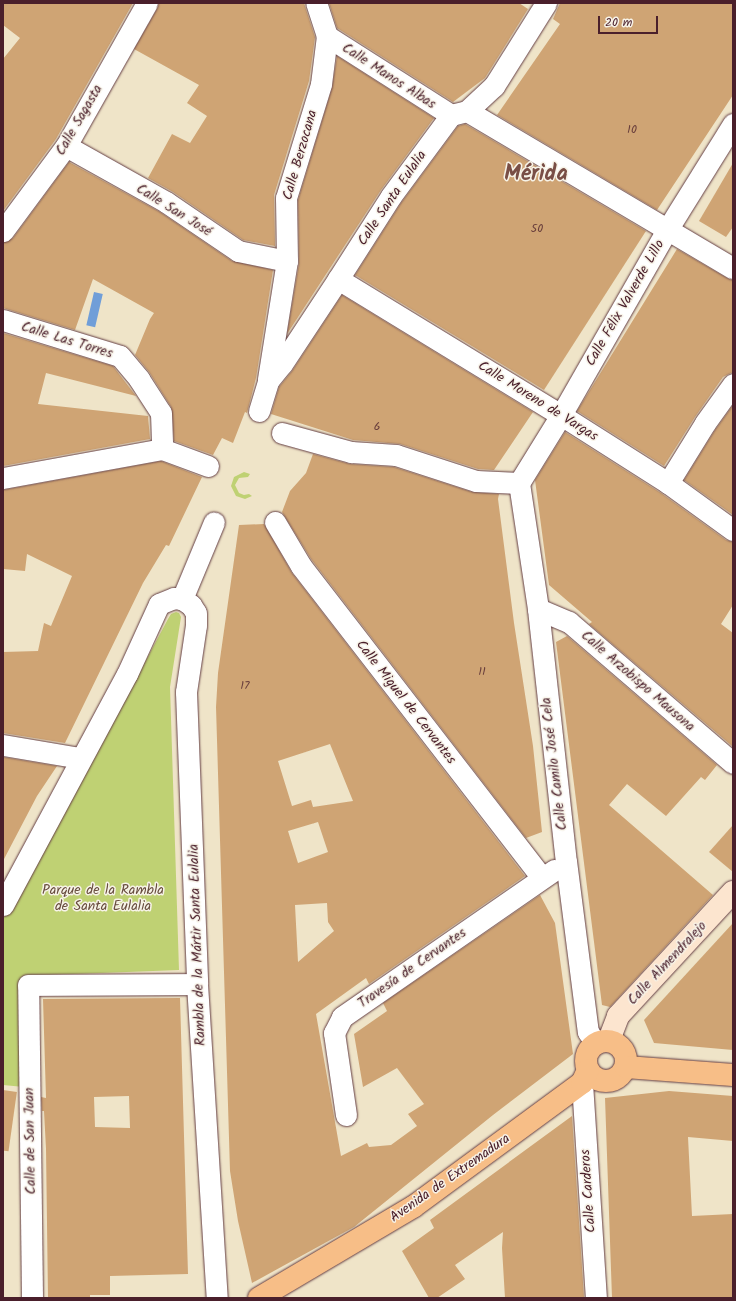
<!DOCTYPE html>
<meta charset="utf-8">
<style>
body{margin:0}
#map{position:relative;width:736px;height:1301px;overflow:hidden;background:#efe4c8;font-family:Kalam,sans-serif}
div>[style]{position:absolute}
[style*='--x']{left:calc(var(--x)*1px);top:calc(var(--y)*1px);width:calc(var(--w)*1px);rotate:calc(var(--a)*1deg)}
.green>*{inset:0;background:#bfd173}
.water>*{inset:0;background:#709ed8;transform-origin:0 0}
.building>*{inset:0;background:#cfa474;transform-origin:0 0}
.roads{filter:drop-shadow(0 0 1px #633d43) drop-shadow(0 0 1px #633d43)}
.street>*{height:21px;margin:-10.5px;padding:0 10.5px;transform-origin:10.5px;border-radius:10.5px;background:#fff}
.secondary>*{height:22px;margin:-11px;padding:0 11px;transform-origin:11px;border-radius:11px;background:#fce5cf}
.primary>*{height:22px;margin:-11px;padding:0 11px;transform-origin:11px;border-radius:11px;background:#f7be87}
.primary>.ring{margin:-11px;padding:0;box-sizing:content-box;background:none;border:22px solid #f7be87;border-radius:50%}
span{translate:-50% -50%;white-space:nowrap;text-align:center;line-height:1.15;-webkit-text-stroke:3px #f7f3e8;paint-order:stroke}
.number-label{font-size:12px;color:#6b403d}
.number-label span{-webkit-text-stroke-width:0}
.street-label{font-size:14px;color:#4a1f2b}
.park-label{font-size:14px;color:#674c3d}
.town-label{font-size:22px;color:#794e45;font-weight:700}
.frame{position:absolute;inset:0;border:4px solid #4a1f2b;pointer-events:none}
.scale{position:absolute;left:598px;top:16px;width:60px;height:18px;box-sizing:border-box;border:2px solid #4a1f2b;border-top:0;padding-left:5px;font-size:12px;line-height:14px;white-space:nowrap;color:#4a1f2b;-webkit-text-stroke:3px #f7f3e8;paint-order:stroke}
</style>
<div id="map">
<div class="green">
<div style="clip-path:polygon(244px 472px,250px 474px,248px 477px,239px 478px,235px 485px,239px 493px,244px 495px,249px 494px,252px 496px,245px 499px,236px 496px,231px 486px,234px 477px)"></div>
<div style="clip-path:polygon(176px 612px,179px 613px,181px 617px,170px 687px,179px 970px,22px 976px,24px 1087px,3px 1085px,3px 919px,39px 860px,168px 619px,171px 614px)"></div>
</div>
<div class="water">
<div style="left:94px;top:292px;width:9px;height:34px;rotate:13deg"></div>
</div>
<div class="building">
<div style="clip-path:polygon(3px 3px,133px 3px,56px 139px,3px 211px,3px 59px,20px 38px,3px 25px)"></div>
<div style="clip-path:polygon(159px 3px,304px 3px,315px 37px,309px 81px,274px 195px,275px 246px,243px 240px,173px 192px,148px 178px,172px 134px,190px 143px,207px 116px,187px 103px,199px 85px,134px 49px,157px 9px)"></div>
<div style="clip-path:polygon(329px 3px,519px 3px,528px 9px,485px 78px,453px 102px,337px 28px)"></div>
<div style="clip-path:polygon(560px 3px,733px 3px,733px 95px,657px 210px,497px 115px,560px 24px,553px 19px)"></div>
<div style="clip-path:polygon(337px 56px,434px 118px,381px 190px,287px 334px,299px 263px,298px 200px,332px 88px)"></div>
<div style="clip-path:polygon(465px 124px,646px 231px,544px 390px,355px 275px,401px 203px,458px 126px)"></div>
<div style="clip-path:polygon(69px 162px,160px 212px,232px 261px,273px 270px,256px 378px,247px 413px,245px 412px,233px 443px,222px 438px,213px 455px,174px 441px,171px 407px,149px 372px,135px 355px,150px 319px,154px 313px,93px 279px,75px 330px,3px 308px,3px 243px,13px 238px)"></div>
<div style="clip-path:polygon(733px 163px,733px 227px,726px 237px,699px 221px)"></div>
<div style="clip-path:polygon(677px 249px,727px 278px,733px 280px,733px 372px,723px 377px,695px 417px,664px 466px,577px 411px)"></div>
<div style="clip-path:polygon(342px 295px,533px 412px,494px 470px,478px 469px,400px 444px,353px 440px,271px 414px,279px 387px,292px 371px)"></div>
<div style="clip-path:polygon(3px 333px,113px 366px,136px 396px,46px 373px,38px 404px,148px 416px,150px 439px,3px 466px)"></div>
<div style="clip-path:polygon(733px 405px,733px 515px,684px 480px,715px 430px)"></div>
<div style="clip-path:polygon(565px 432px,661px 493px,726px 540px,733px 542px,733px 605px,721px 624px,733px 633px,733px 744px,732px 746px,589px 624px,592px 622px,549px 585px,535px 480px)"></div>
<div style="clip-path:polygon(313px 454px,350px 464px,394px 467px,472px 492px,499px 494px,498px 499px,514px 623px,533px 746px,542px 832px,526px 838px,311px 559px,282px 512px,290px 491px,306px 473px)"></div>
<div style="clip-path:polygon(161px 461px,202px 477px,169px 546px,166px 545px,143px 583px,65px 743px,3px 733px,3px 652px,38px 651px,44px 623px,51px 626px,72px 576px,27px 554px,25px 571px,3px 569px,3px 490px)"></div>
<div style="clip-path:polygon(evenodd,264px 524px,292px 573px,525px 876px,369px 984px,366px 978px,316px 1014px,341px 1156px,367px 1143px,369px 1147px,391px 1145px,417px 1126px,408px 1114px,424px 1104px,397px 1068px,363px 1087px,354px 1034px,387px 1011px,383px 1003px,540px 895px,555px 923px,573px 1054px,493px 1115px,354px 1227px,252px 1283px,238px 1221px,230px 1171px,216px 707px,218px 673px,239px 525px,264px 524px,330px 744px,353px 801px,313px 807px,311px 800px,292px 806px,278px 761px,330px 744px,264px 524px,318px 822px,328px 852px,298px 863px,288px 831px,318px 822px,264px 524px,327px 903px,328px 922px,334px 931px,298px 962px,295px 905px,327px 903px)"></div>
<div style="clip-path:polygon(567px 636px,717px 765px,705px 780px,701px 777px,666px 816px,627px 784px,609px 805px,713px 895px,610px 1007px,602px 1005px,556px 642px)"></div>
<div style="clip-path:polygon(3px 757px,57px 766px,37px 796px,3px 861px)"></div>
<div style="clip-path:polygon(733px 825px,733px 872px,709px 852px)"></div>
<div style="clip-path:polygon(733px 923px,733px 1050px,654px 1043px,644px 1020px)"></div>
<div style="clip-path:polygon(evenodd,180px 998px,188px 1274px,110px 1276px,110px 1295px,90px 1295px,90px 1298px,48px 1298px,46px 1149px,44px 1111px,42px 1111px,41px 1097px,46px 1098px,43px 999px,180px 998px,129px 1096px,130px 1128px,95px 1127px,94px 1097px,129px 1096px)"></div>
<div style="left:3px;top:1090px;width:14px;height:60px;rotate:8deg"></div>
<div style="clip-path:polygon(669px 1091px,733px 1096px,733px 1141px,688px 1137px,692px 1216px,733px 1214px,733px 1298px,612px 1298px,605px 1098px)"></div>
<div style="clip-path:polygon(572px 1116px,584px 1298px,505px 1298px,502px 1248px,503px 1232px,455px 1265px,465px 1279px,437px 1298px,429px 1298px,402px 1251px,434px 1228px,430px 1220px)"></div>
</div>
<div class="roads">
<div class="street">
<div style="--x:327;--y:36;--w:147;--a:32.5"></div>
<div style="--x:467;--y:111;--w:309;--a:30.6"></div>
<div style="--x:66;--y:146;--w:115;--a:29.2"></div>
<div style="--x:166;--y:202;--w:87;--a:34.2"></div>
<div style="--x:238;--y:251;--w:50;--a:11.5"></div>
<div style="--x:3;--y:231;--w:106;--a:-53.5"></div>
<div style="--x:66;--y:146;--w:164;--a:-60.5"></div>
<div style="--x:338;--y:279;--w:261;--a:31.4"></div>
<div style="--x:561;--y:415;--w:127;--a:32.4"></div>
<div style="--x:668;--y:483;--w:80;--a:35.9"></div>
<div style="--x:3;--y:320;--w:122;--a:17.1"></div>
<div style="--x:120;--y:356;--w:30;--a:50"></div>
<div style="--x:139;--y:379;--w:40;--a:57.1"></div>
<div style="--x:161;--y:413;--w:36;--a:88"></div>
<div style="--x:268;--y:379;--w:120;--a:-80.9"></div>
<div style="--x:287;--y:261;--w:63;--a:-90.9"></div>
<div style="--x:286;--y:198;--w:119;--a:-72.9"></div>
<div style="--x:321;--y:84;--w:48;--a:-82.9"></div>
<div style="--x:327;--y:36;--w:35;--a:-108"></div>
<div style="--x:259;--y:411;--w:31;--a:-73"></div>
<div style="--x:268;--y:381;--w:22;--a:-51"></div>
<div style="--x:282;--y:364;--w:102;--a:-56.6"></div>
<div style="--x:338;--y:279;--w:98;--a:-57.4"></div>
<div style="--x:391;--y:196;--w:101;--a:-53.5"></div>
<div style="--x:451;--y:115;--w:16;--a:-14"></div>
<div style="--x:467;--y:111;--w:37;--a:-43"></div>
<div style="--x:494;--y:86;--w:98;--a:-57.9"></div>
<div style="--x:282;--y:433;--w:72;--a:15.4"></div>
<div style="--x:351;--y:452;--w:45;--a:3.8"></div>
<div style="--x:396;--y:455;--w:84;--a:18"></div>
<div style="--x:476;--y:481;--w:43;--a:2.7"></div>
<div style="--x:3;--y:478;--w:162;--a:-10.3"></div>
<div style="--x:162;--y:449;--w:49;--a:20.3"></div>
<div style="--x:519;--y:483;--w:127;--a:81.4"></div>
<div style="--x:538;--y:609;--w:254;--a:83.7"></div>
<div style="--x:566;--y:861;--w:172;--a:82.7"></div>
<div style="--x:588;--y:1032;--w:14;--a:54"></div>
<div style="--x:519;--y:483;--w:80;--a:-58.3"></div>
<div style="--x:561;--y:415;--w:213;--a:-60.2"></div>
<div style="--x:667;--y:230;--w:125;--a:-58.1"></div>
<div style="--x:668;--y:483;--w:70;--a:-58.3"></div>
<div style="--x:705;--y:423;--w:48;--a:-54.3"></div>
<div style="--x:275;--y:522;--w:51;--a:59.4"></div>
<div style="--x:301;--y:566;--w:394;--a:52.3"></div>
<div style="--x:182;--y:599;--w:83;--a:-67.4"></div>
<div style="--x:538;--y:609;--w:34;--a:23"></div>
<div style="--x:569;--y:622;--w:216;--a:40.7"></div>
<div style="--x:3;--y:745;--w:78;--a:9.6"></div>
<div style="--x:3;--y:905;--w:262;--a:-61.8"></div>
<div style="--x:127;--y:674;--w:77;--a:-65.4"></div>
<div style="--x:159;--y:604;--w:16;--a:-22"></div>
<div style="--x:174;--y:598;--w:8;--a:7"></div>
<div style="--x:182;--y:599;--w:11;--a:34"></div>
<div style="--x:191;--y:605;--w:9;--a:58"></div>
<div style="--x:196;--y:613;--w:12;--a:90"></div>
<div style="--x:196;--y:625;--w:68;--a:98.5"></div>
<div style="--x:186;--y:692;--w:292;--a:87.8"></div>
<div style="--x:197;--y:984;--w:315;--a:86.4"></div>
<div style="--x:582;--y:1083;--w:215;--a:86.3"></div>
<div style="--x:346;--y:1115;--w:83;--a:-98.3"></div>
<div style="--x:334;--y:1033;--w:18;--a:-63"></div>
<div style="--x:342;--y:1017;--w:258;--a:-34.7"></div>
<div style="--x:32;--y:1298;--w:313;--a:-90.7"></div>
<div style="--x:28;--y:985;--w:169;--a:-0.3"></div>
</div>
<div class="secondary">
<div style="--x:609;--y:1040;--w:26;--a:-69"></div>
<div style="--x:618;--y:1016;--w:169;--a:-47.2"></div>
</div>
<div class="primary">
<div class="ring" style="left:586px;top:1041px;width:18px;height:18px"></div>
<div style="--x:626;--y:1067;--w:107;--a:4.3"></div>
<div style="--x:259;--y:1298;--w:179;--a:-30.6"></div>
<div style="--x:413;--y:1207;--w:210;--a:-36.3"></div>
<div style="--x:582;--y:1083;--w:14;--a:-65"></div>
</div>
</div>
<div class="number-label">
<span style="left:632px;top:130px">10</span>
<span style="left:537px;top:229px">50</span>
<span style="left:377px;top:427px">6</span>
<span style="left:482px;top:672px">11</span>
<span style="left:245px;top:686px">17</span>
</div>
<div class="street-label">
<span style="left:389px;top:76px;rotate:33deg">Calle Manos Albas</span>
<span style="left:79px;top:120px;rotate:-60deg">Calle Sagasta</span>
<span style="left:300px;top:155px;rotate:-74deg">Calle Berzocana</span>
<span style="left:392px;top:198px;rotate:-56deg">Calle Santa Eulalia</span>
<span style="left:174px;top:210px;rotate:32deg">Calle San José</span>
<span style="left:625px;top:303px;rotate:-60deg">Calle Félix Valverde Lillo</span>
<span style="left:67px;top:340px;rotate:17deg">Calle Las Torres</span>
<span style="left:538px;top:401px;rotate:32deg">Calle Moreno de Vargas</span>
<span style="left:638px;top:681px;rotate:41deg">Calle Arzobispo Mausona</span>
<span style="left:406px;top:702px;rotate:52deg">Calle Miguel de Cervantes</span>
<span style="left:554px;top:764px;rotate:-97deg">Calle Camilo José Cela</span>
<span style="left:197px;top:945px;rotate:-92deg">Rambla de la Mártir Santa Eulalia</span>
<span style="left:667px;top:963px;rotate:-47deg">Calle Almendralejo</span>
<span style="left:412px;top:968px;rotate:-35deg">Travesía de Cervantes</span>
<span style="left:30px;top:1141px;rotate:-91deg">Calle de San Juan</span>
<span style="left:450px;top:1178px;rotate:-35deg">Avenida de Extremadura</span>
<span style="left:588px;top:1191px;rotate:-94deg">Calle Carderos</span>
</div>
<div class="park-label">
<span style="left:103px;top:898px">Parque de la Rambla<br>de Santa Eulalia</span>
</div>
<div class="town-label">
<span style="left:536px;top:175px">Mérida</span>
</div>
<div class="frame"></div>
<div class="scale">20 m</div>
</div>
